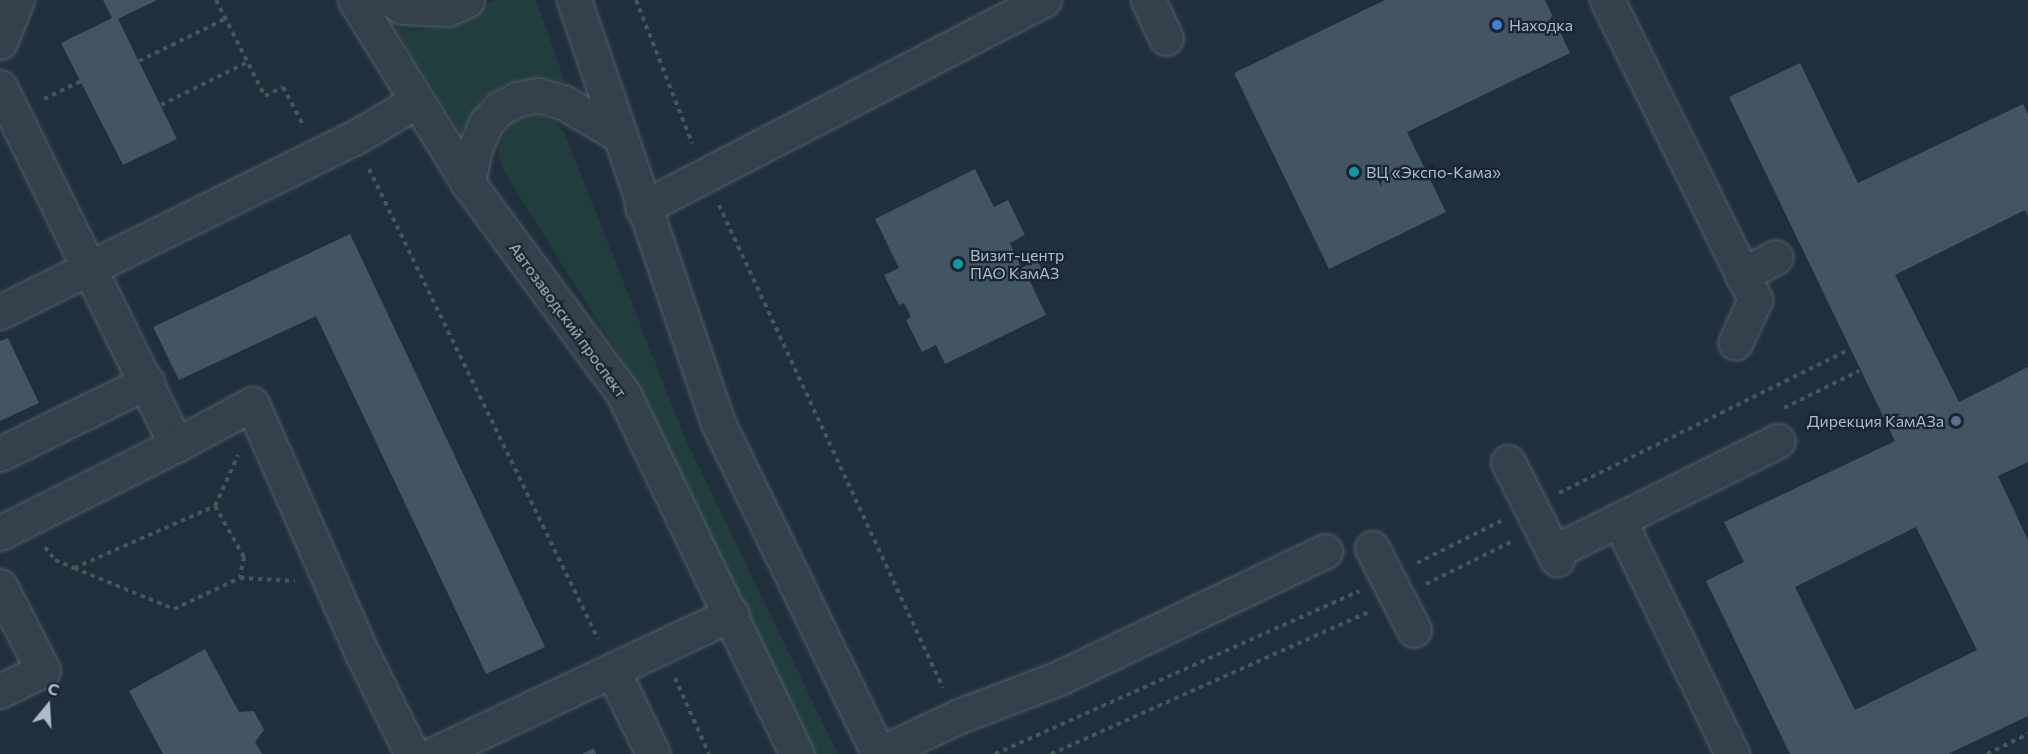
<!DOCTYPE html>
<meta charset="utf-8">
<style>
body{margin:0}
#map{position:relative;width:2028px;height:754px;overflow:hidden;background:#202f3c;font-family:Commissioner,sans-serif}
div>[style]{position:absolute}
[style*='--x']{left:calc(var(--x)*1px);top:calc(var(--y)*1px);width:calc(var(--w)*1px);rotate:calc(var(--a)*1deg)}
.green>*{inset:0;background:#223d3d}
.building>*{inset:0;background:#435463}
.path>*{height:4px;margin-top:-2px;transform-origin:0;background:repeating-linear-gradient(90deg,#40595a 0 4.5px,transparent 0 9px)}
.roads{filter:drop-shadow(0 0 2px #525e6a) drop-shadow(0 0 2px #525e6a)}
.minor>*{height:33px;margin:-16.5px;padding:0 16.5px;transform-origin:16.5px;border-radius:16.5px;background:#34404c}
.dots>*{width:16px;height:16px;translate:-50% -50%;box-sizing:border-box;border:3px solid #192531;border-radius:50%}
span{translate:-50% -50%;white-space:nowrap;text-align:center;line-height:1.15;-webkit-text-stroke:4.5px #192531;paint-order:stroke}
.poi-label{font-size:16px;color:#afbbc8}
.left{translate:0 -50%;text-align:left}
.right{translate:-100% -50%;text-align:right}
.street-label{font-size:16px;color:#afbbc8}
.north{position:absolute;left:18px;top:676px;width:60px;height:60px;-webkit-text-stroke:4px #192531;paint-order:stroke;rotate:18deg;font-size:16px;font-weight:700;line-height:24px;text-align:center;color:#afbbc8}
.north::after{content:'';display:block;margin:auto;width:21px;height:27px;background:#afbbc8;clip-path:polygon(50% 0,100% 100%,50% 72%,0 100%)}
</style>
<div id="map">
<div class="green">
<div style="clip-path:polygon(495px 0,536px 0,565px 82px,539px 76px,499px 87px,484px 97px,461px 133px,395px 27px,415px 31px,453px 25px)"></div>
<div style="clip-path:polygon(535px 115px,556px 122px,564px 132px,686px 440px,838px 754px,814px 754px,623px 361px,504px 172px,498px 155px,500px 141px,514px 121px)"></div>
</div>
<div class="building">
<div style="clip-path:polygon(103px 0,157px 0,118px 19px,177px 139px,123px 165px,61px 43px,112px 18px)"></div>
<div style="clip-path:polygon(1385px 0,1545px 0,1570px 53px,1407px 132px,1446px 212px,1329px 269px,1234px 73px)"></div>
<div style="clip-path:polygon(evenodd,1800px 63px,1858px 183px,2023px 104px,2028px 114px,2028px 216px,2025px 210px,1895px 275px,1959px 402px,2028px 367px,2028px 462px,1998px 476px,2028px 540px,2028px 716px,1948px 754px,1790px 754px,1706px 581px,1744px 562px,1724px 522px,1895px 441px,1729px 97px,1800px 63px,1916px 527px,1977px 650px,1855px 710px,1795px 587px,1916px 527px)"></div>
<div style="clip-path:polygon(975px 169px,994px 207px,1008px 200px,1025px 235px,1010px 243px,1021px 268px,1037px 260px,1042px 270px,1028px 277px,1046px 315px,945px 364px,936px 345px,922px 352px,906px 320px,911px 317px,904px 303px,899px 305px,884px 275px,899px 268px,875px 219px)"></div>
<div style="clip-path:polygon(350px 234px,545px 647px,486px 674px,316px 316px,179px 380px,153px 327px)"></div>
<div style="clip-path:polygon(8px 338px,39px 403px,0 421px,0 341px)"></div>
<div style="clip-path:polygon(205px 649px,239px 712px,254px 711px,264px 730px,255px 742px,262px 754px,163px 754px,129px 691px)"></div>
<div style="clip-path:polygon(594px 748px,596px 754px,582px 754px)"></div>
</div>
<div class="path">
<div style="--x:216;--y:0;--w:108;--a:63"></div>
<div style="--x:265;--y:96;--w:20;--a:-27"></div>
<div style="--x:283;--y:87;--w:43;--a:62.2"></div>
<div style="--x:636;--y:0;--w:154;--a:68.6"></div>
<div style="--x:139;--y:61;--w:96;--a:-26"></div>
<div style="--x:44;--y:99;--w:41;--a:-25.9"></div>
<div style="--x:161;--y:105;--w:97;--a:-26.3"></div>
<div style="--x:369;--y:169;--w:523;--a:64.02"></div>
<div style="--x:719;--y:205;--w:532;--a:65.12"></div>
<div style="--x:1784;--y:408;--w:84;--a:-26.3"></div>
<div style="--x:1559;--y:493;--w:322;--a:-26.3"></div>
<div style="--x:215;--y:506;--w:59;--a:60.4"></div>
<div style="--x:244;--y:557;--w:21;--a:101"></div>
<div style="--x:240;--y:578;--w:55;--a:3.1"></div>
<div style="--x:45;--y:547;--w:16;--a:52"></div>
<div style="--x:55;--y:560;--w:21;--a:23"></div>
<div style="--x:74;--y:568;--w:154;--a:-23.7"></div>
<div style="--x:215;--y:506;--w:56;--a:-65.7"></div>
<div style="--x:1417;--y:563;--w:94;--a:-26.6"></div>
<div style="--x:74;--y:568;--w:108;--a:22.3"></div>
<div style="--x:174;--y:609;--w:73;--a:-25.2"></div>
<div style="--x:1426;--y:584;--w:95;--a:-26.3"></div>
<div style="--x:675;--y:678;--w:83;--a:65.9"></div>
<div style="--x:995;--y:754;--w:399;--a:-24.1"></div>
<div style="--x:1051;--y:754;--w:347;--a:-24.1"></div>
<div style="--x:1987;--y:754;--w:46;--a:-26"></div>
</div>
<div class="roads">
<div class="minor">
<div style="--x:355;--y:0;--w:215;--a:58.3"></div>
<div style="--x:468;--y:183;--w:261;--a:53.6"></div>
<div style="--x:623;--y:393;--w:401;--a:64.3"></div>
<div style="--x:391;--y:0;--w:14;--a:30"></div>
<div style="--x:403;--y:7;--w:44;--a:2.6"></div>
<div style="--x:447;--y:9;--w:22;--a:-24"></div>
<div style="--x:574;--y:0;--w:445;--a:71.2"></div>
<div style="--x:717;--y:421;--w:370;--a:64.1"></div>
<div style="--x:1148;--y:0;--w:42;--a:64.7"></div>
<div style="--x:1607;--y:0;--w:335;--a:63.7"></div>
<div style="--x:1755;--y:300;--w:47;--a:114.9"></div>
<div style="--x:0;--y:42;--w:45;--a:-68"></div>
<div style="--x:0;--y:87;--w:399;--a:63.8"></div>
<div style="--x:176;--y:445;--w:86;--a:-28.3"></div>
<div style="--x:252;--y:404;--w:272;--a:66.2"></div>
<div style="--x:362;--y:653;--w:113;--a:63.7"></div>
<div style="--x:468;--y:183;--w:36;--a:-79"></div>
<div style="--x:475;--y:148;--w:27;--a:-66"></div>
<div style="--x:486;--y:123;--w:21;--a:-47"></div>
<div style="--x:500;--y:108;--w:20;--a:-27"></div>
<div style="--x:518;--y:99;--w:20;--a:-11"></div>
<div style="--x:538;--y:95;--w:26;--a:16"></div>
<div style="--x:563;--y:102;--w:65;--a:30.5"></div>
<div style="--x:642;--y:208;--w:453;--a:-27.4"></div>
<div style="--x:1742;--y:275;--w:38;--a:-28"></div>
<div style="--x:0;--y:312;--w:394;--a:-26.2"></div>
<div style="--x:354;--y:138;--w:71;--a:-30.5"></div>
<div style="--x:0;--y:454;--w:164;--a:-26.1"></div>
<div style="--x:1508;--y:462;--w:109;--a:63.2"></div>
<div style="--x:1619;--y:520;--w:260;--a:64.2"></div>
<div style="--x:0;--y:533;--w:197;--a:-26.6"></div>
<div style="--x:1372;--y:548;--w:92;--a:62.9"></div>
<div style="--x:1554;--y:552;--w:250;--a:-26.4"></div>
<div style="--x:0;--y:586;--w:94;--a:62.9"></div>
<div style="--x:43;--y:670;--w:48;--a:154"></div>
<div style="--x:613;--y:671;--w:92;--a:64.3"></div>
<div style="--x:434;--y:754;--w:329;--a:-25.2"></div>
<div style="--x:879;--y:754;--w:86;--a:-25.4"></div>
<div style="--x:957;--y:717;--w:109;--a:-20.9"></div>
<div style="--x:1059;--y:678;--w:295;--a:-25.5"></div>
</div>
</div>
<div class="dots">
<div style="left:1497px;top:25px;background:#3f7fe0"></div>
<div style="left:1354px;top:172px;background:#0f9aa8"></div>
<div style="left:958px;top:264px;background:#0f9aa8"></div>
<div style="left:1956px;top:421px;background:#5c6f8a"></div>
</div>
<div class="poi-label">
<span class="left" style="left:1509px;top:25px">Находка</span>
<span class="left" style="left:1366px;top:172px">ВЦ «Экспо-Кама»</span>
<span class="left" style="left:970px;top:264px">Визит-центр<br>ПАО КамАЗ</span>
<span class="right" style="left:1944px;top:421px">Дирекция КамАЗа</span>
</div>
<div class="street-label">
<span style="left:568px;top:320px;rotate:54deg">Автозаводский проспект</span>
</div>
<div class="north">С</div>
</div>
